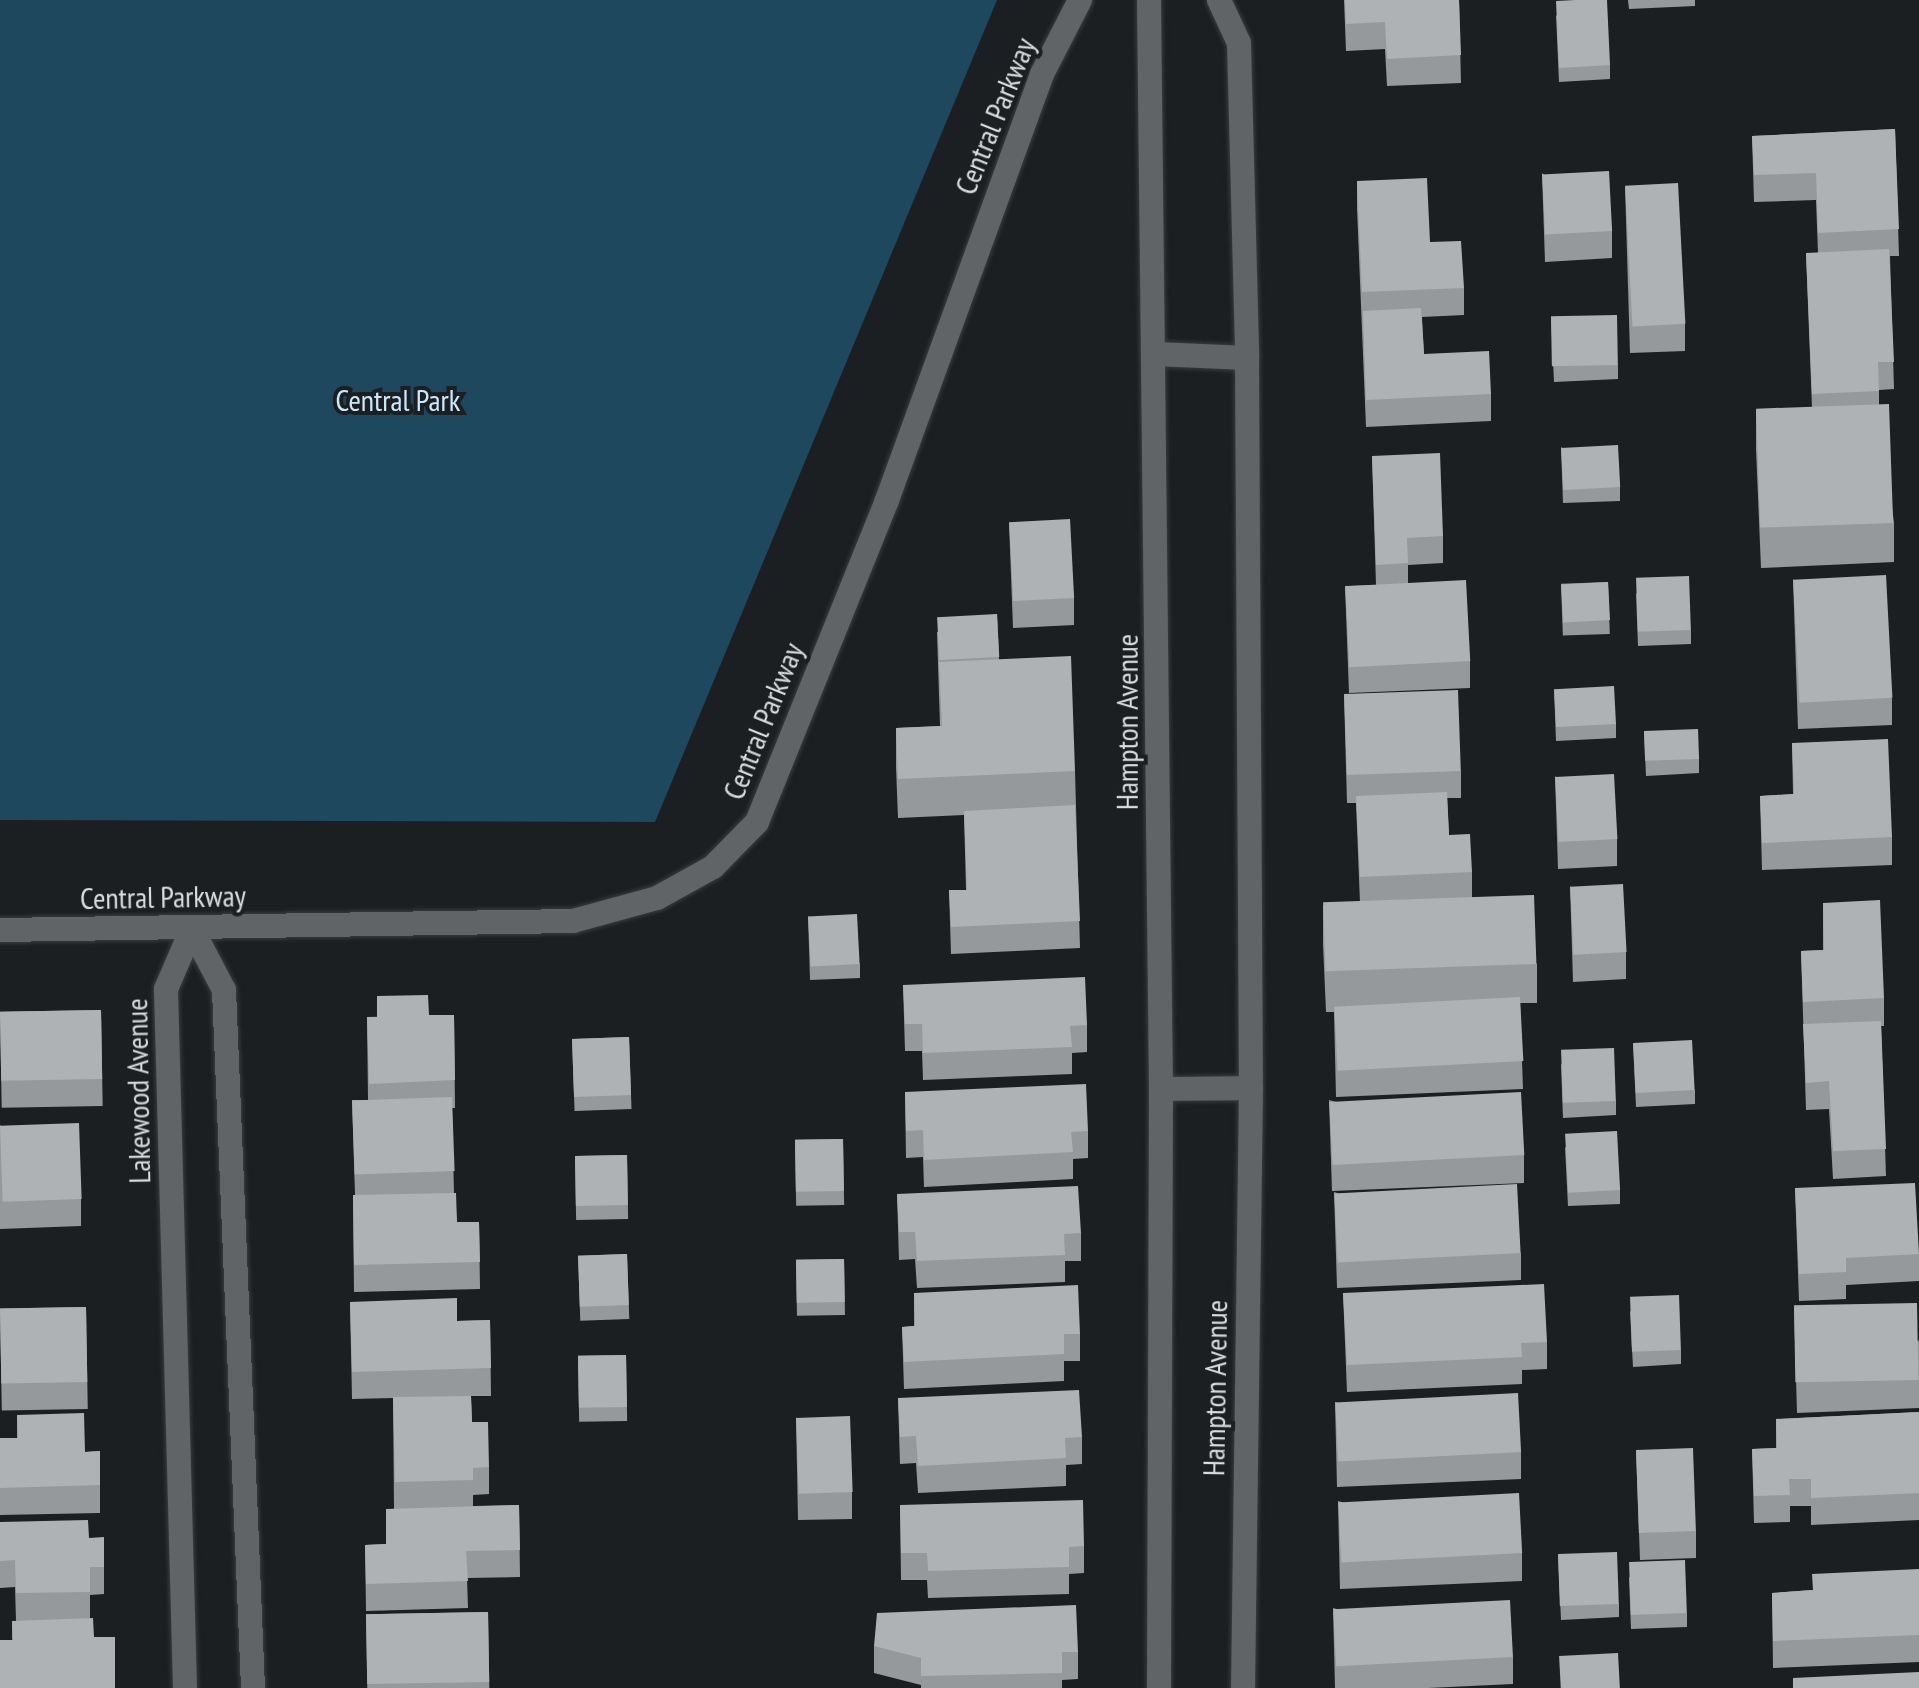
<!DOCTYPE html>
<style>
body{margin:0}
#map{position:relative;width:1919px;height:1688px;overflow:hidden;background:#1c1f21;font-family:"PT Sans Narrow",sans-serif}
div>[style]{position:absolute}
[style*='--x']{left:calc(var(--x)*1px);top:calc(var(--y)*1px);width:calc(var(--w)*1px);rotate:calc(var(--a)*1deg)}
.green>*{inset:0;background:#1e485e}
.roads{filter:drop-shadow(0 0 2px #3a3c3d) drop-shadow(0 0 2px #3a3c3d)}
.lane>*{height:24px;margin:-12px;padding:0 12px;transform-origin:12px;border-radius:12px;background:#606466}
.street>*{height:24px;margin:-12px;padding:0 12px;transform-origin:12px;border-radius:12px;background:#606466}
.wall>*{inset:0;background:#96999c;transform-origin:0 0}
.building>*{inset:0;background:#aeb2b5;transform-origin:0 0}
span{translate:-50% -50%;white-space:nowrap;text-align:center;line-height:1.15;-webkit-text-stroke:8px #1c1f21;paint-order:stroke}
.street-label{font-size:30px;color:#dadcdd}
.park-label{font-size:30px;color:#c9e8fb}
</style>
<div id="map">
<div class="green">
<div style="clip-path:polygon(0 0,997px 0,655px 822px,0 820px)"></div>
</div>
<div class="roads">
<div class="lane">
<div style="--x:1156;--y:354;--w:91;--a:2.5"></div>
<div style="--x:1161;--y:1089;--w:90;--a:-0.6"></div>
</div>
<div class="street">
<div style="--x:1149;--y:0;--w:1089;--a:89.37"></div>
<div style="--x:1161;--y:1089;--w:599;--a:90.19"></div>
<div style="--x:1219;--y:0;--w:47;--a:65.1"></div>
<div style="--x:1239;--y:43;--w:315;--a:88.5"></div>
<div style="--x:1247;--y:358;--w:730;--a:89.69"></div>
<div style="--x:1251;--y:1088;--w:600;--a:90.76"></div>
<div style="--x:192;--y:929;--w:69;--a:62.3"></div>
<div style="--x:224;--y:990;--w:699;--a:87.62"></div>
<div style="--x:0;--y:930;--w:573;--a:-0.9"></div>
<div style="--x:573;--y:921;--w:87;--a:-15.3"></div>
<div style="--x:657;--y:898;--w:64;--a:-29"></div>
<div style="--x:713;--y:867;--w:63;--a:-45.6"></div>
<div style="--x:757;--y:822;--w:347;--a:-68"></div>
<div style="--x:887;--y:500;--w:453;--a:-70"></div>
<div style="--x:1042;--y:74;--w:83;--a:-62.8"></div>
<div style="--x:185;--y:1688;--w:699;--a:-91.56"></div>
<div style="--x:166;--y:989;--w:65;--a:-66.6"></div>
</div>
</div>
<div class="wall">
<div style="clip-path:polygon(1344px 0,1459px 0,1461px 83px,1387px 86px,1385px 49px,1346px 51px)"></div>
<div style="clip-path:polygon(1628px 0,1695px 0,1695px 6px,1629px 9px)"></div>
<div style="clip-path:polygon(1556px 15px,1610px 65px,1610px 79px,1559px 82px)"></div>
<div style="clip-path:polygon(1895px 129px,1899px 256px,1890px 256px,1894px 389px,1879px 390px,1879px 405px,1894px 523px,1894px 562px,1761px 568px,1756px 449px,1756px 410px,1812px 408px,1806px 253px,1818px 253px,1816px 200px,1754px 202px,1752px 136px)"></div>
<div style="clip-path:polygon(1542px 173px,1612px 231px,1612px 258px,1545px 262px)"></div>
<div style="clip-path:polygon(1357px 181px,1430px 242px,1464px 288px,1464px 315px,1422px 317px,1424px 354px,1491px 394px,1491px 421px,1366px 427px,1357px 208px)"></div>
<div style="clip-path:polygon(1625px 186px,1685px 324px,1685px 351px,1630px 353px)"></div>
<div style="clip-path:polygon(1551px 318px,1618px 365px,1618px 379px,1554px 382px)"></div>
<div style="clip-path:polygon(1561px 447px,1620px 487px,1620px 501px,1563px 503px)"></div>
<div style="clip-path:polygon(1372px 456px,1443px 536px,1443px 563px,1408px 565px,1408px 583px,1470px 661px,1470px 688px,1349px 693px,1345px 586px,1376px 585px)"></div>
<div style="clip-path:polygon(1009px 522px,1074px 598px,1074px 625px,1013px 628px)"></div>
<div style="clip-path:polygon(1793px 579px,1892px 698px,1892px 725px,1798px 729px)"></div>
<div style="left:1608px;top:582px;width:52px;height:47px;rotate:88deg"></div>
<div style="clip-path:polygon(1636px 593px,1691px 630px,1691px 644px,1638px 646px)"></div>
<div style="clip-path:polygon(997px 614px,999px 659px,1075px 771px,1080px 948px,951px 954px,949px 890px,966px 890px,964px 815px,898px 818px,896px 767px,896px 728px,940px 726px,937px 632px)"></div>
<div style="clip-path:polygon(1554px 689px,1616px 724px,1616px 738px,1556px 741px)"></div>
<div style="clip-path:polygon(1344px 695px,1461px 771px,1461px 798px,1447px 798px,1449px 835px,1472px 872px,1472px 898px,1537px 964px,1537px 1003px,1520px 1003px,1523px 1089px,1336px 1097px,1334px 1012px,1326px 1012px,1323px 944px,1323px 905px,1360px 903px,1356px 803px,1347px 803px)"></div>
<div style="clip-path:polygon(1644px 731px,1699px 759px,1699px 773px,1646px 776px)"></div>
<div style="clip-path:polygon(1792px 743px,1892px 837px,1892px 865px,1762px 870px,1760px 796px,1793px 794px)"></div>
<div style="clip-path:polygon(1555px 776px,1617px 839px,1617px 866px,1558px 869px)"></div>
<div style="clip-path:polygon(1570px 886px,1626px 952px,1626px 979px,1573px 982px)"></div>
<div style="clip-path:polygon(1823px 903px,1884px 998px,1884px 1026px,1881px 1026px,1886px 1176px,1833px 1179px,1829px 1109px,1806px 1110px,1801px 951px,1823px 950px)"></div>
<div style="clip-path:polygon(808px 916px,860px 964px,860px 978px,810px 980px)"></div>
<div style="clip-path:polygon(903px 985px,1087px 1025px,1087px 1052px,1072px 1053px,1072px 1074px,923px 1080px,922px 1051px,905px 1051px)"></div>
<div style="left:101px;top:1010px;width:96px;height:101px;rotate:89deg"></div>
<div style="clip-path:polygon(454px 1015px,455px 1108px,452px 1108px,454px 1193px,457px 1222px,479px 1222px,480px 1289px,354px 1292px,353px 1195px,355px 1195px,352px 1100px,368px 1100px,367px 1017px)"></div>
<div style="left:629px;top:1037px;width:72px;height:57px;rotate:88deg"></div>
<div style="clip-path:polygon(1633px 1043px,1695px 1090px,1695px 1104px,1636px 1107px)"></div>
<div style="clip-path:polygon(1561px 1064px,1616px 1101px,1616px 1115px,1563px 1118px)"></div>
<div style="clip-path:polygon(905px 1092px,1088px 1131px,1088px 1158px,1073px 1159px,1073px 1179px,924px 1187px,923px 1157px,906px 1158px)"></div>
<div style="clip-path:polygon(1329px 1100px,1524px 1155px,1524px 1183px,1332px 1191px)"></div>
<div style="clip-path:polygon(0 1125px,81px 1199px,81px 1226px,0 1229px)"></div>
<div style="left:843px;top:1139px;width:66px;height:48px;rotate:89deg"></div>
<div style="clip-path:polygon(1565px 1147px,1620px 1190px,1620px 1204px,1568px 1206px)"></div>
<div style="left:627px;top:1155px;width:64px;height:52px;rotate:89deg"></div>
<div style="clip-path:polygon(1795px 1188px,1919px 1254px,1919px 1281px,1846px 1285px,1846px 1299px,1799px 1301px)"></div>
<div style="clip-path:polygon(1334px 1192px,1521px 1253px,1521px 1280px,1337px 1288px)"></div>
<div style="clip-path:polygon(897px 1194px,1081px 1233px,1081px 1261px,1065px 1261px,1065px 1282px,917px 1288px,915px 1259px,899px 1260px)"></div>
<div style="left:627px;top:1254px;width:65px;height:49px;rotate:88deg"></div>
<div style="left:844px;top:1259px;width:56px;height:48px;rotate:89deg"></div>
<div style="clip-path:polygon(914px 1293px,1080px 1334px,1080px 1361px,1064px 1361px,1064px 1381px,904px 1389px,902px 1327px,914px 1326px)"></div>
<div style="clip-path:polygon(1343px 1293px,1547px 1342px,1547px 1369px,1522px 1370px,1522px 1384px,1347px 1392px)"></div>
<div style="clip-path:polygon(350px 1302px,457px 1321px,490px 1320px,491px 1396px,471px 1396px,472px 1422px,489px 1467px,489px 1494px,473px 1495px,473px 1506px,519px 1505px,520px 1577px,467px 1578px,468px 1608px,366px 1611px,365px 1545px,386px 1544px,394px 1508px,393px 1398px,352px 1399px)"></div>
<div style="left:86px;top:1307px;width:102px;height:86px;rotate:89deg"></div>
<div style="clip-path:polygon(1794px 1308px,1919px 1341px,1919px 1408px,1797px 1413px)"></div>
<div style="clip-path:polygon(1630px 1311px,1681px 1350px,1681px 1364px,1633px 1367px)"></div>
<div style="left:626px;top:1355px;width:66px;height:48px;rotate:89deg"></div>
<div style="clip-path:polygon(898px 1398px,1082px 1437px,1082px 1464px,1066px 1465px,1066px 1486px,918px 1493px,916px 1463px,900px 1464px)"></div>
<div style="clip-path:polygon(1335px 1402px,1521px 1452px,1521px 1479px,1337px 1487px)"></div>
<div style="clip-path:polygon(1919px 1412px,1919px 1520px,1811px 1525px,1811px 1506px,1790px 1506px,1790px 1522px,1754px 1523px,1752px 1449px,1776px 1448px,1776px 1419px)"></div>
<div style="clip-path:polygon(17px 1415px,85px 1452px,100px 1451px,100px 1513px,0 1515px,0 1438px,17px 1438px)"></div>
<div style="clip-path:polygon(796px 1417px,852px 1492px,852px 1519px,798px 1520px)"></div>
<div style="clip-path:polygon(1636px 1450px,1696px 1531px,1696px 1558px,1640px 1560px)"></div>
<div style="clip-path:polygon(1338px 1501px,1522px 1553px,1522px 1581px,1340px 1589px)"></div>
<div style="clip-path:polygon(900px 1505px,1084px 1546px,1084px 1573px,1069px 1574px,1069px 1594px,928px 1598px,927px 1580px,901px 1580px)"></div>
<div style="clip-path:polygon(0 1522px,89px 1538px,104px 1567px,104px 1594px,90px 1595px,90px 1618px,12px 1640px,12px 1621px,16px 1621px,15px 1587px,0 1588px)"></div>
<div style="clip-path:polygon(1558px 1555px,1619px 1604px,1619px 1617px,1561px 1620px)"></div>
<div style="clip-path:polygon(1919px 1569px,1919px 1662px,1773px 1668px,1772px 1593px,1812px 1590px)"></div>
<div style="clip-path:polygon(1629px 1577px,1687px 1613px,1687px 1627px,1631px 1629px)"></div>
<div style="clip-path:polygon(1333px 1608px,1513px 1657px,1513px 1684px,1428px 1688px,1335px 1688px)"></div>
<div style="left:488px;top:1612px;width:76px;height:122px;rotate:89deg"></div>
<div style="clip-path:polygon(874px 1646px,1078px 1652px,1078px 1679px,1062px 1680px,1062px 1688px,921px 1688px,921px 1685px,874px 1673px)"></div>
</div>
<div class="building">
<div style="clip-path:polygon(1345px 0,1459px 0,1461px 55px,1387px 59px,1385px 22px,1346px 24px)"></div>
<div style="clip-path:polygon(1575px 0,1607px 0,1610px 65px,1559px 68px,1556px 1px)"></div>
<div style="clip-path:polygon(1895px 129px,1899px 229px,1818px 233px,1816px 173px,1754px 175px,1752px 136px)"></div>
<div style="left:1609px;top:171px;width:60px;height:67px;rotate:87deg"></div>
<div style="clip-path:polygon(1427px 178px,1430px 242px,1461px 241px,1464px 288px,1362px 292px,1357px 181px)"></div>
<div style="left:1678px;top:183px;width:141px;height:53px;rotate:87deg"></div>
<div style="clip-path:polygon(1889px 249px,1894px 362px,1878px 362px,1879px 391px,1812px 394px,1806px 253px)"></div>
<div style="clip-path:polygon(1421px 308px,1424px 354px,1489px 351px,1491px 394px,1366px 400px,1363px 311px)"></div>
<div style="left:1617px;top:315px;width:50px;height:66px;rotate:89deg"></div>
<div style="left:1889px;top:404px;width:119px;height:133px;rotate:88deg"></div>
<div style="left:1618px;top:445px;width:42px;height:57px;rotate:87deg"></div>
<div style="clip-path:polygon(1440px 453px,1443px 536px,1407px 538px,1408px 563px,1376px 565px,1372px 456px)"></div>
<div style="left:1070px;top:519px;width:79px;height:61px;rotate:87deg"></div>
<div style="left:1886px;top:575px;width:123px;height:93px;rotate:87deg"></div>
<div style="left:1689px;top:576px;width:54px;height:53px;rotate:88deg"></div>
<div style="left:1466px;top:580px;width:81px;height:121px;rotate:87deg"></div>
<div style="left:1608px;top:582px;width:38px;height:47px;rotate:87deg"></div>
<div style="left:997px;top:614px;width:43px;height:60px;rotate:87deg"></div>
<div style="clip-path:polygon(1071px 656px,1075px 771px,898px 779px,896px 728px,942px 726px,939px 662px)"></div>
<div style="left:1614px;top:686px;width:38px;height:60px;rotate:87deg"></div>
<div style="left:1458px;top:690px;width:81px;height:114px;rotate:88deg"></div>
<div style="left:1698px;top:729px;width:30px;height:54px;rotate:88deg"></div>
<div style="clip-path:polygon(1888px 739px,1892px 837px,1762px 843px,1760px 796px,1794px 794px,1792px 743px)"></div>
<div style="left:1614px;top:774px;width:65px;height:59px;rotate:87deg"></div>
<div style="clip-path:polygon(1447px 792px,1449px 835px,1470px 834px,1472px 872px,1360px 877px,1356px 796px)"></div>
<div style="clip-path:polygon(1075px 805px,1080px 921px,951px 927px,949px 890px,967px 890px,964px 811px)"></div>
<div style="left:1623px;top:884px;width:68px;height:53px;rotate:87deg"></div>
<div style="left:1534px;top:895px;width:69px;height:211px;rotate:88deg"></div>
<div style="clip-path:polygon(1880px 900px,1884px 998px,1803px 1002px,1801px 951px,1824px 950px,1823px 903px)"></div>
<div style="left:857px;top:914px;width:50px;height:49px;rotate:87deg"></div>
<div style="clip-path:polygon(1085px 977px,1087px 1025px,1070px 1026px,1072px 1047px,923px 1053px,922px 1024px,905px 1024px,903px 985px)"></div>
<div style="clip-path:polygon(428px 995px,429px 1015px,454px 1015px,455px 1080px,369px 1084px,367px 1017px,377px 1017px,377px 996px)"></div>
<div style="left:1520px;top:997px;width:64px;height:186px;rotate:87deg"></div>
<div style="left:101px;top:1010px;width:69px;height:101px;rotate:89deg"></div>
<div style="clip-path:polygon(1881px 1021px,1886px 1149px,1833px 1151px,1829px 1081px,1806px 1083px,1803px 1024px)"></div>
<div style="left:629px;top:1037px;width:58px;height:57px;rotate:88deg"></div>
<div style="left:1692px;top:1040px;width:50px;height:59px;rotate:87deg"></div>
<div style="left:1614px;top:1048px;width:53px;height:53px;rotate:88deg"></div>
<div style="clip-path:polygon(1086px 1084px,1088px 1131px,1071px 1132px,1073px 1152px,924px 1160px,923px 1130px,906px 1131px,905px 1092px)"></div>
<div style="left:1521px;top:1092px;width:63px;height:192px;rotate:87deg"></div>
<div style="left:452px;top:1097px;width:74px;height:100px;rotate:88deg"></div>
<div style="left:79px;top:1123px;width:76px;height:79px;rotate:88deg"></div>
<div style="left:1617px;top:1131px;width:59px;height:52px;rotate:87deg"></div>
<div style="left:843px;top:1139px;width:52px;height:48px;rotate:89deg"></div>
<div style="left:627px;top:1155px;width:50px;height:52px;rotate:89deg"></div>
<div style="clip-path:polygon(1915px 1183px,1919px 1254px,1846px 1258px,1846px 1272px,1799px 1274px,1795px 1188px)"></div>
<div style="left:1517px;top:1184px;width:69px;height:183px;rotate:87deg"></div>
<div style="clip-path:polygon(1078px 1186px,1081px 1233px,1064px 1234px,1065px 1255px,917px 1261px,915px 1232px,899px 1232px,897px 1194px)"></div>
<div style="clip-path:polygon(456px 1193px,457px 1222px,479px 1222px,480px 1262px,354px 1265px,353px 1195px)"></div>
<div style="left:627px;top:1254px;width:51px;height:49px;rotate:88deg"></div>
<div style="left:844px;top:1259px;width:43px;height:48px;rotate:89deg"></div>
<div style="clip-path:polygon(1544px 1284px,1547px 1342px,1521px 1343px,1522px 1357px,1347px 1365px,1343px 1293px)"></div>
<div style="clip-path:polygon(1078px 1285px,1080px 1334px,1064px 1334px,1064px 1354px,904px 1362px,902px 1327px,915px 1326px,914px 1293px)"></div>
<div style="left:1679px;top:1295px;width:55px;height:49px;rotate:88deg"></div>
<div style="clip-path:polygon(457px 1298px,457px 1321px,490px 1320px,491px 1368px,352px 1372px,350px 1302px)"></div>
<div style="left:1917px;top:1303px;width:77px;height:123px;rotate:89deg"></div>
<div style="left:86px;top:1307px;width:75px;height:86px;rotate:89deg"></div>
<div style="left:626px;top:1355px;width:52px;height:48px;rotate:89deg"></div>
<div style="clip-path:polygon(1079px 1390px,1082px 1437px,1065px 1438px,1066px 1458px,918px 1466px,916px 1436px,900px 1437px,898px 1398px)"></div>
<div style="left:1518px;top:1393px;width:59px;height:183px;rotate:87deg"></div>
<div style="clip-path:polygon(471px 1396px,472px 1422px,488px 1422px,489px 1467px,473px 1468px,473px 1480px,395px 1482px,393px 1397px)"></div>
<div style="clip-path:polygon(1919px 1412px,1919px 1493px,1811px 1498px,1811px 1479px,1789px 1479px,1790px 1495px,1754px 1496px,1752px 1449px,1777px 1448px,1776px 1419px)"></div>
<div style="clip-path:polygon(84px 1413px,85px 1452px,100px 1451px,100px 1485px,0 1488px,0 1438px,18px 1438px,17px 1415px)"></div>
<div style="left:850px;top:1416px;width:76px;height:54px;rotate:88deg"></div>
<div style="left:1693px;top:1448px;width:83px;height:57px;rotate:88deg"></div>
<div style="left:1519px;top:1493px;width:60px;height:181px;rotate:87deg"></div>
<div style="clip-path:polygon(1083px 1500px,1084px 1546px,1069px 1547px,1069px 1567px,928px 1571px,927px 1553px,901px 1553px,900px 1505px)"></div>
<div style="clip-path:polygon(519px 1505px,520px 1550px,466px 1551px,468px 1581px,366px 1584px,365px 1545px,386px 1544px,386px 1509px)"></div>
<div style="clip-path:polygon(88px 1520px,89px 1538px,104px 1537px,104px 1567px,90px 1567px,90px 1592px,16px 1593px,15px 1560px,0 1561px,0 1522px)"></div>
<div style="left:1617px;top:1552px;width:52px;height:59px;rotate:88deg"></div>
<div style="left:1685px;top:1560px;width:53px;height:56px;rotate:88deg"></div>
<div style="clip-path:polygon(1919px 1569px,1919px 1635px,1773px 1641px,1772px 1593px,1813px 1590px,1812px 1574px)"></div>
<div style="left:1510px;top:1600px;width:57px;height:177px;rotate:87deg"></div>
<div style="clip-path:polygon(1076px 1605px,1078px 1652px,1062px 1652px,1062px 1673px,921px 1676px,921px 1658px,874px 1646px,877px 1613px)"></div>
<div style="left:488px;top:1612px;width:70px;height:122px;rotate:89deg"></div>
<div style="clip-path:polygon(93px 1618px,94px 1637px,115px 1637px,115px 1688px,0 1688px,0 1640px,13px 1640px,12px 1621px)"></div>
<div style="left:1618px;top:1653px;width:35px;height:59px;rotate:87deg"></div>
<div style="clip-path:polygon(1919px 1672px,1919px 1688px,1793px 1688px,1793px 1678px)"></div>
</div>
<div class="street-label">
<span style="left:995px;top:116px;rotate:-68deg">Central Parkway</span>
<span style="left:763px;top:721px;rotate:-68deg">Central Parkway</span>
<span style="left:1127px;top:722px;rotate:-90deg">Hampton Avenue</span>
<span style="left:163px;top:897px;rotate:-1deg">Central Parkway</span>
<span style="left:138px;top:1091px;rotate:-91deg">Lakewood Avenue</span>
<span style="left:1215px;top:1388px;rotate:-89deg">Hampton Avenue</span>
</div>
<div class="park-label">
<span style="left:398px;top:400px">Central Park</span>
</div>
</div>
